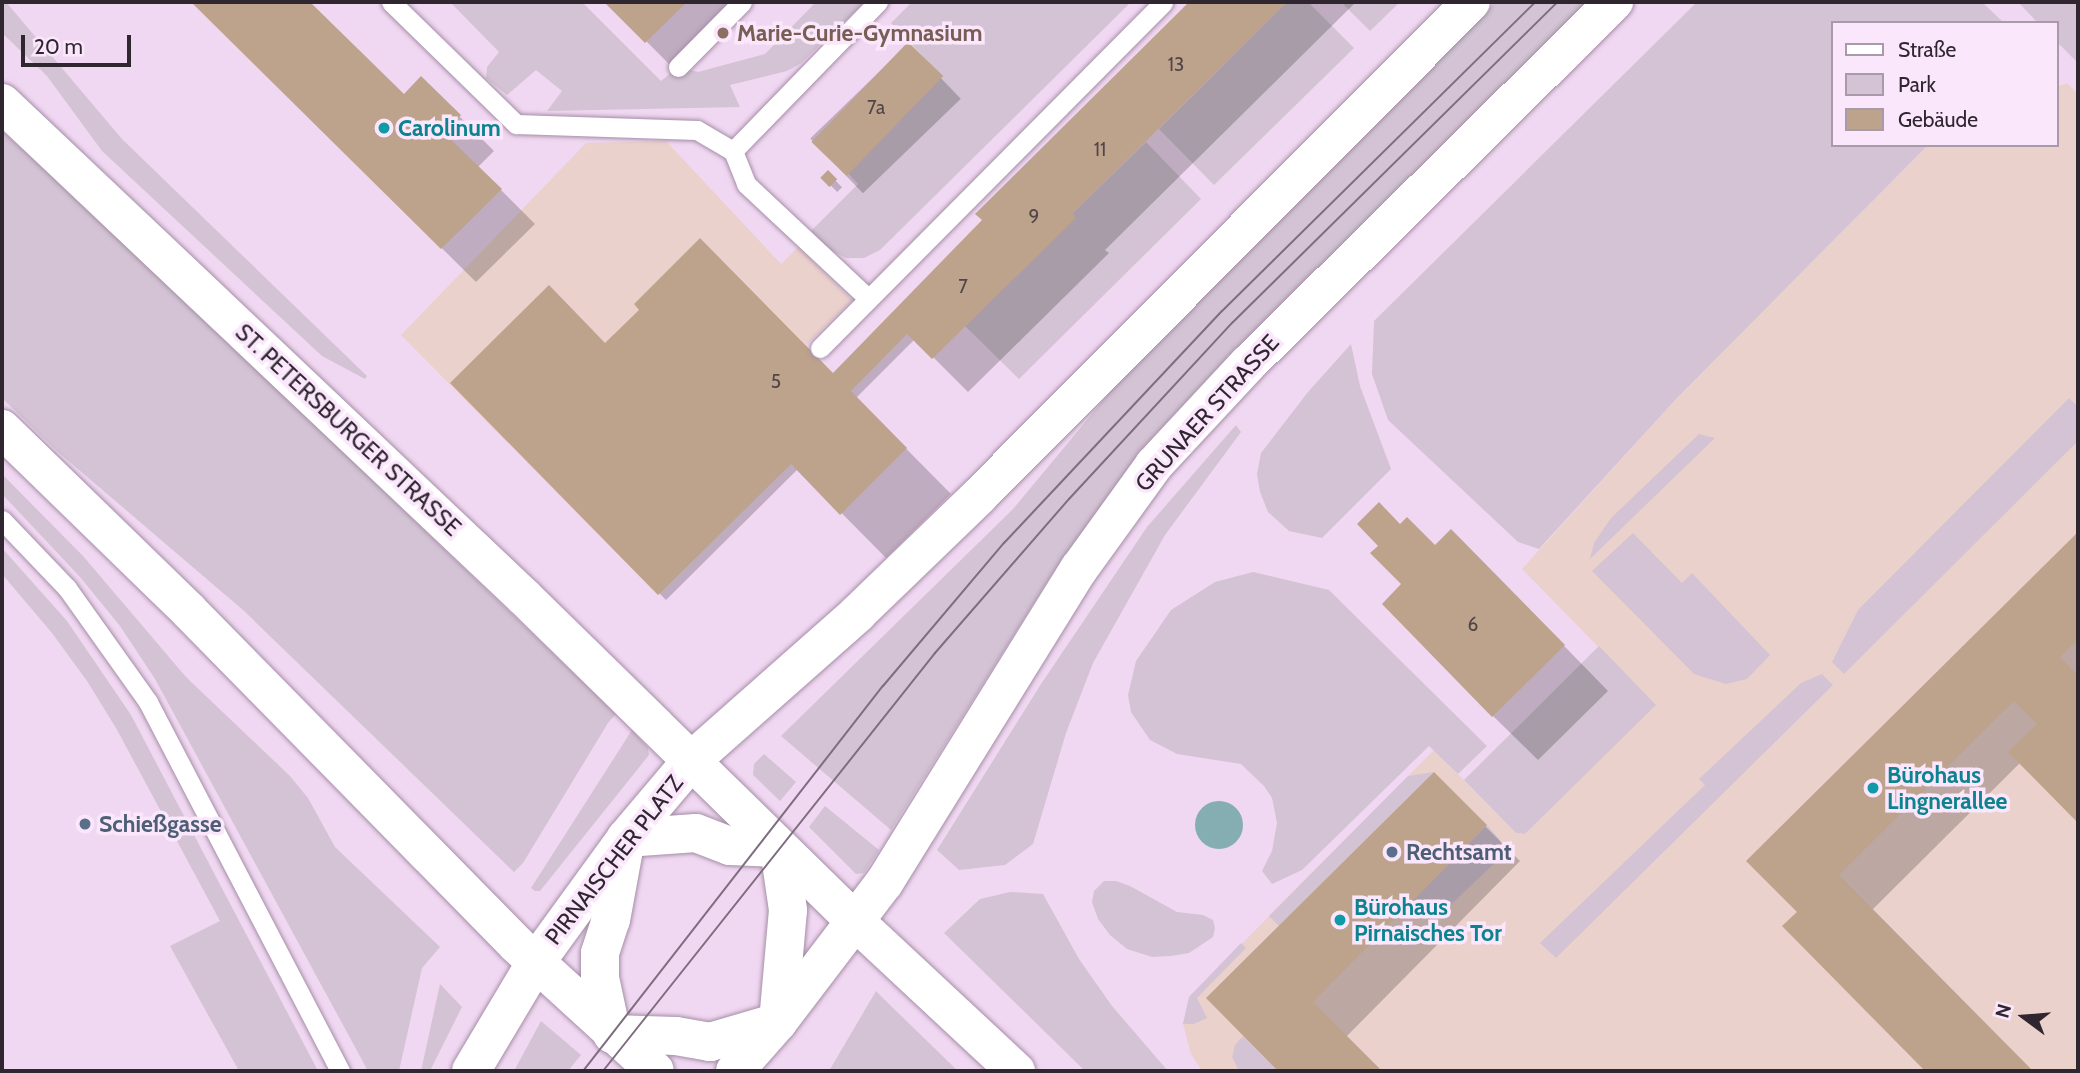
<!DOCTYPE html>
<meta charset="utf-8">
<style>
body{margin:0}
#map{position:relative;width:2080px;height:1073px;overflow:hidden;background:#f1d8f2;font-family:Cabin,sans-serif}
div>[style]{position:absolute}
[style*='--x']{left:calc(var(--x)*1px);top:calc(var(--y)*1px);width:calc(var(--w)*1px);rotate:calc(var(--a)*1deg)}
.commercial>*{inset:0;background:#ebd1cc}
.green>*{inset:0;background:#d3c3d4}
.water>*{inset:0;background:#85aeb2}
.round{border-radius:50%}
.shadow>*{inset:0;background:#0003;transform-origin:0 0}
.building>*{inset:0;background:#bda28c;transform-origin:0 0}
.roads{filter:drop-shadow(0 0 2px #a58ea7) drop-shadow(0 0 2px #a58ea7)}
.lane>*{height:19px;margin:-9.5px;padding:0 9.5px;transform-origin:9.5px;border-radius:9.5px;background:#fff}
.secondary>*{height:38px;margin:-19px;padding:0 19px;transform-origin:19px;border-radius:19px;background:#fff}
.primary>*{height:38px;margin:-19px;padding:0 19px;transform-origin:19px;border-radius:19px;background:#fff}
.tram>*{height:2px;margin:-1px;padding:0 1px;transform-origin:1px;border-radius:1px;background:#7d6d7e}
.dots>*{width:19px;height:19px;translate:-50% -50%;box-sizing:border-box;border:4px solid #fbe7fc;border-radius:50%}
span{translate:-50% -50%;white-space:nowrap;text-align:center;line-height:1.15;-webkit-text-stroke:7px #fbe7fc;paint-order:stroke}
.number-label{font-size:19px;color:#524547}
.number-label span{-webkit-text-stroke-width:0}
.education-label{font-size:23px;color:#785e54;font-weight:700}
.left{translate:0 -50%;text-align:left}
.culture-label{font-size:23px;color:#0d838f;font-weight:700}
.street-label{font-size:23px;color:#2f2630}
.service-label{font-size:23px;color:#4e5e75;font-weight:700}
.frame{position:absolute;inset:0;border:4px solid #2f2630;pointer-events:none}
.legend{position:absolute;left:1831px;top:21px;width:228px;height:126px;box-sizing:border-box;background:#fbe7fc;border:2px solid #a99aaa;margin:0;padding:9px 12px;list-style:none;font-size:21px;color:#2f2630}
.legend li{display:flex;align-items:center;gap:14px;height:35px}
.legend b{width:35px;border:2px solid #a99aaa}
.north{position:absolute;left:1989px;top:982px;width:70px;height:70px;-webkit-text-stroke:5px #fbe7fc;paint-order:stroke;rotate:286deg;font-size:19px;font-weight:700;line-height:28px;text-align:center;color:#2f2630}
.north::after{content:'';display:block;margin:auto;width:24px;height:32px;background:#2f2630;clip-path:polygon(50% 0,100% 100%,50% 72%,0 100%)}
.scale{position:absolute;left:21px;top:35px;width:110px;height:32px;box-sizing:border-box;border:4px solid #2f2630;border-top:0;padding-left:9px;font-size:21px;line-height:24px;white-space:nowrap;color:#2f2630;-webkit-text-stroke:5px #fbe7fc;paint-order:stroke}
</style>
<div id="map">
<div class="commercial">
<div style="clip-path:polygon(2067px 83px,2078px 94px,2078px 1071px,1202px 1071px,1191px 1054px,1183px 1024px,1189px 997px,1434px 750px,1516px 833px,1525px 834px,1655px 705px,1522px 569px,1676px 399px,1928px 145px,2057px 145px,2057px 87px)"></div>
<div style="clip-path:polygon(666px 141px,781px 264px,798px 247px,852px 300px,806px 345px,700px 238px,634px 304px,791px 464px,658px 595px,401px 335px,586px 143px)"></div>
</div>
<div class="green">
<div style="clip-path:polygon(2px 2px,6px 2px,122px 139px,367px 376px,365px 379px,322px 356px,102px 151px,47px 76px,2px 33px)"></div>
<div style="clip-path:polygon(450px 2px,582px 2px,661px 81px,678px 67px,698px 72px,765px 54px,816px 2px,865px 2px,800px 64px,787px 71px,730px 85px,740px 107px,547px 111px,562px 91px,536px 70px,507px 95px,486px 78px,487px 67px,499px 52px)"></div>
<div style="clip-path:polygon(912px 2px,1131px 2px,880px 250px,864px 258px,846px 258px,829px 249px,811px 231px,858px 184px,847px 172px,942px 76px,891px 23px)"></div>
<div style="clip-path:polygon(1287px 2px,1308px 2px,1354px 48px,1214px 185px,1159px 129px)"></div>
<div style="clip-path:polygon(1341px 2px,1400px 2px,1370px 31px)"></div>
<div style="clip-path:polygon(1496px 2px,1587px 2px,1155px 435px,1051px 576px,891px 830px,781px 736px,1013px 509px,1135px 362px)"></div>
<div style="clip-path:polygon(1697px 2px,1982px 2px,2004px 23px,1833px 23px,1833px 145px,1928px 145px,1676px 399px,1539px 549px,1518px 542px,1388px 420px,1372px 374px,1374px 321px)"></div>
<div style="clip-path:polygon(2018px 2px,2078px 2px,2078px 63px,2057px 42px,2057px 23px,2038px 23px)"></div>
<div style="clip-path:polygon(2px 131px,117px 235px,616px 714px,608px 723px,523px 863px,514px 872px,243px 610px,58px 452px,2px 398px)"></div>
<div style="clip-path:polygon(1146px 142px,1201px 199px,1019px 379px,965px 326px,1075px 218px,1072px 214px)"></div>
<div style="clip-path:polygon(1351px 344px,1360px 386px,1391px 469px,1322px 538px,1289px 531px,1268px 512px,1260px 492px,1257px 474px,1261px 453px,1308px 392px)"></div>
<div style="clip-path:polygon(2069px 398px,2078px 407px,2078px 441px,1844px 674px,1832px 662px,1858px 610px)"></div>
<div style="clip-path:polygon(1236px 425px,1241px 432px,1165px 535px,1093px 663px,1066px 733px,1033px 844px,1005px 865px,959px 870px,937px 850px,1041px 684px,1147px 527px)"></div>
<div style="clip-path:polygon(1699px 434px,1715px 438px,1590px 559px,1594px 543px,1611px 518px)"></div>
<div style="clip-path:polygon(2px 474px,83px 556px,186px 677px,290px 776px,308px 798px,335px 847px,440px 947px,422px 968px,399px 1071px,368px 1071px,155px 679px,120px 626px,80px 577px,2px 494px)"></div>
<div style="clip-path:polygon(1633px 533px,1682px 583px,1692px 573px,1770px 655px,1747px 679px,1726px 684px,1694px 674px,1592px 571px)"></div>
<div style="clip-path:polygon(2px 548px,67px 621px,131px 715px,317px 1069px,239px 1071px,170px 946px,220px 921px,116px 728px,87px 681px,52px 633px,2px 574px)"></div>
<div style="clip-path:polygon(1253px 572px,1329px 590px,1487px 746px,1458px 774px,1429px 746px,1302px 870px,1272px 884px,1262px 871px,1272px 851px,1277px 823px,1272px 798px,1264px 786px,1241px 764px,1177px 754px,1150px 740px,1131px 712px,1128px 695px,1136px 661px,1171px 610px,1215px 582px)"></div>
<div style="clip-path:polygon(1599px 646px,1656px 705px,1525px 834px,1516px 833px,1464px 780px)"></div>
<div style="clip-path:polygon(1822px 674px,1833px 685px,1556px 958px,1540px 943px,1705px 785px,1699px 779px,1801px 683px)"></div>
<div style="clip-path:polygon(632px 730px,648px 748px,649px 755px,540px 891px,535px 891px,531px 888px)"></div>
<div style="clip-path:polygon(764px 754px,796px 782px,780px 801px,753px 775px,754px 764px)"></div>
<div style="clip-path:polygon(1434px 772px,1279px 926px,1269px 916px,1408px 776px)"></div>
<div style="clip-path:polygon(825px 806px,879px 850px,864px 873px,856px 874px,809px 827px)"></div>
<div style="clip-path:polygon(1487px 825px,1500px 840px,1502px 856px,1439px 916px,1399px 915px)"></div>
<div style="clip-path:polygon(1104px 881px,1116px 881px,1130px 886px,1177px 912px,1203px 915px,1213px 920px,1215px 928px,1213px 937px,1189px 953px,1171px 956px,1152px 957px,1127px 949px,1110px 935px,1098px 919px,1092px 902px,1094px 891px)"></div>
<div style="clip-path:polygon(1010px 892px,1043px 894px,1079px 959px,1112px 1006px,1168px 1071px,1085px 1071px,944px 933px,980px 899px)"></div>
<div style="clip-path:polygon(1241px 943px,1246px 948px,1197px 998px,1207px 1018px,1194px 1024px,1183px 1024px,1189px 997px)"></div>
<div style="clip-path:polygon(440px 984px,462px 1007px,430px 1071px,421px 1071px)"></div>
<div style="clip-path:polygon(876px 991px,890px 1005px,958px 1071px,829px 1071px)"></div>
<div style="clip-path:polygon(541px 1021px,581px 1055px,568px 1071px,514px 1071px)"></div>
<div style="clip-path:polygon(1243px 1036px,1278px 1071px,1239px 1071px,1232px 1057px,1235px 1045px)"></div>
</div>
<div class="water">
<div class="round" style="left:1195px;top:801px;width:48px;height:48px"></div>
</div>
<div class="shadow">
<div style="clip-path:polygon(193px 2px,308px 2px,404px 96px,421px 78px,494px 151px,478px 167px,535px 224px,476px 282px)"></div>
<div style="clip-path:polygon(607px 2px,738px 2px,672px 67px)"></div>
<div style="clip-path:polygon(1192px 2px,1356px 2px,1105px 250px,1109px 253px,968px 392px,915px 339px,856px 398px,951px 494px,886px 558px,798px 469px,666px 600px,452px 383px,605px 345px,834px 375px,984px 221px,978px 214px)"></div>
<div style="left:908px;top:44px;width:76px;height:136px;rotate:46deg"></div>
<div style="left:828px;top:173px;width:20px;height:7px;rotate:45deg"></div>
<div style="clip-path:polygon(1401px 526px,1435px 547px,1496px 576px,1608px 691px,1538px 760px,1493px 716px,1404px 584px)"></div>
<div style="clip-path:polygon(2078px 533px,2078px 820px,2021px 762px,1872px 910px,2031px 1071px,1928px 1071px,1785px 926px,1799px 912px,1749px 861px)"></div>
<div style="clip-path:polygon(1434px 775px,1520px 861px,1346px 1037px,1380px 1071px,1281px 1071px,1209px 998px)"></div>
</div>
<div class="building">
<div style="clip-path:polygon(191px 2px,310px 2px,404px 94px,421px 76px,461px 115px,444px 133px,502px 189px,441px 249px)"></div>
<div style="clip-path:polygon(604px 2px,687px 2px,645px 43px)"></div>
<div style="clip-path:polygon(1189px 2px,1287px 2px,1072px 214px,1076px 218px,932px 359px,907px 334px,851px 391px,907px 448px,840px 515px,791px 464px,658px 595px,450px 383px,549px 285px,605px 343px,639px 310px,634px 304px,700px 238px,833px 373px,982px 220px,975px 214px)"></div>
<div style="left:908px;top:42px;width:49px;height:139px;rotate:44deg"></div>
<div style="left:828px;top:170px;width:13px;height:11px;rotate:45deg"></div>
<div style="clip-path:polygon(1379px 502px,1400px 524px,1407px 517px,1435px 545px,1451px 529px,1565px 645px,1492px 717px,1382px 604px,1401px 584px,1370px 553px,1378px 546px,1357px 524px)"></div>
<div style="clip-path:polygon(2078px 532px,2078px 639px,2060px 657px,2078px 676px,2078px 823px,2008px 752px,2037px 724px,2014px 701px,1839px 875px,2033px 1071px,1925px 1071px,1782px 926px,1797px 912px,1746px 861px)"></div>
<div style="clip-path:polygon(1434px 772px,1487px 825px,1313px 1002px,1382px 1071px,1278px 1071px,1206px 998px)"></div>
</div>
<div class="roads">
<div class="lane">
<div style="--x:391;--y:2;--w:175;--a:44.3"></div>
<div style="--x:516;--y:124;--w:181;--a:1.9"></div>
<div style="--x:697;--y:130;--w:42;--a:30.3"></div>
<div style="--x:733;--y:151;--w:35;--a:68"></div>
<div style="--x:746;--y:184;--w:167;--a:43.1"></div>
<div style="--x:678;--y:67;--w:91;--a:-45.4"></div>
<div style="--x:733;--y:151;--w:208;--a:-45.8"></div>
<div style="--x:820;--y:348;--w:487;--a:-45.2"></div>
<div style="--x:2;--y:520;--w:94;--a:46.3"></div>
<div style="--x:67;--y:588;--w:140;--a:54.6"></div>
<div style="--x:148;--y:702;--w:416;--a:62.5"></div>
</div>
<div class="secondary">
<div style="--x:471;--y:1071;--w:127;--a:-59.2"></div>
<div style="--x:536;--y:962;--w:153;--a:-54"></div>
<div style="--x:626;--y:838;--w:101;--a:-49.8"></div>
<div style="--x:691;--y:761;--w:223;--a:-41.5"></div>
<div style="--x:858;--y:613;--w:168;--a:-44"></div>
<div style="--x:979;--y:496;--w:697;--a:-45.12"></div>
<div style="--x:735;--y:1071;--w:65;--a:-48.7"></div>
<div style="--x:778;--y:1022;--w:175;--a:-52.7"></div>
<div style="--x:884;--y:883;--w:370;--a:-58.2"></div>
<div style="--x:1079;--y:569;--w:128;--a:-54.2"></div>
<div style="--x:1154;--y:465;--w:138;--a:-47.1"></div>
<div style="--x:1248;--y:364;--w:515;--a:-44.69"></div>
</div>
<div class="primary">
<div style="--x:2;--y:103;--w:719;--a:43.42"></div>
<div style="--x:524;--y:597;--w:465;--a:44.4"></div>
<div style="--x:856;--y:922;--w:219;--a:43"></div>
<div style="--x:2;--y:429;--w:261;--a:44.2"></div>
<div style="--x:189;--y:611;--w:467;--a:45.5"></div>
<div style="--x:516;--y:944;--w:188;--a:42.4"></div>
<div style="--x:612;--y:1034;--w:57;--a:-102.1"></div>
<div style="--x:600;--y:978;--w:25;--a:-90"></div>
<div style="--x:600;--y:953;--w:35;--a:-72"></div>
<div style="--x:611;--y:920;--w:83;--a:-79.6"></div>
<div style="--x:626;--y:838;--w:70;--a:-4.1"></div>
<div style="--x:696;--y:833;--w:36;--a:21"></div>
<div style="--x:730;--y:846;--w:49;--a:2.3"></div>
<div style="--x:612;--y:1034;--w:64;--a:1.8"></div>
<div style="--x:676;--y:1036;--w:35;--a:10"></div>
<div style="--x:710;--y:1042;--w:71;--a:-16.4"></div>
<div style="--x:778;--y:1022;--w:112;--a:-84.9"></div>
<div style="--x:788;--y:910;--w:63;--a:-98.3"></div>
</div>
</div>
<div class="tram">
<div style="--x:583;--y:1071;--w:488;--a:-52.1"></div>
<div style="--x:883;--y:686;--w:187;--a:-49.8"></div>
<div style="--x:1004;--y:543;--w:318;--a:-46.8"></div>
<div style="--x:1222;--y:311;--w:440;--a:-44.6"></div>
<div style="--x:603;--y:1071;--w:534;--a:-51.54"></div>
<div style="--x:935;--y:653;--w:204;--a:-49"></div>
<div style="--x:1069;--y:499;--w:241;--a:-47.2"></div>
<div style="--x:1233;--y:322;--w:456;--a:-44.6"></div>
</div>
<div class="dots">
<div style="left:723px;top:33px;background:#8d6e63"></div>
<div style="left:384px;top:128px;background:#0f9aa8"></div>
<div style="left:1873px;top:788px;background:#0f9aa8"></div>
<div style="left:85px;top:824px;background:#5c6f8a"></div>
<div style="left:1392px;top:852px;background:#5c6f8a"></div>
<div style="left:1340px;top:920px;background:#0f9aa8"></div>
</div>
<div class="number-label">
<span style="left:1176px;top:65px">13</span>
<span style="left:876px;top:108px">7a</span>
<span style="left:1100px;top:150px">11</span>
<span style="left:1034px;top:217px">9</span>
<span style="left:963px;top:287px">7</span>
<span style="left:776px;top:382px">5</span>
<span style="left:1473px;top:625px">6</span>
</div>
<div class="education-label">
<span class="left" style="left:737px;top:33px">Marie-Curie-Gymnasium</span>
</div>
<div class="culture-label">
<span class="left" style="left:398px;top:128px">Carolinum</span>
<span class="left" style="left:1887px;top:788px">Bürohaus<br>Lingnerallee</span>
<span class="left" style="left:1354px;top:920px">Bürohaus<br>Pirnaisches Tor</span>
</div>
<div class="street-label">
<span style="left:1207px;top:413px;rotate:-48deg">GRUNAER STRASSE</span>
<span style="left:348px;top:430px;rotate:43deg">ST. PETERSBURGER STRASSE</span>
<span style="left:614px;top:860px;rotate:-52deg">PIRNAISCHER PLATZ</span>
</div>
<div class="service-label">
<span class="left" style="left:99px;top:824px">Schießgasse</span>
<span class="left" style="left:1406px;top:852px">Rechtsamt</span>
</div>
<div class="frame"></div>
<ul class="legend">
<li><b style="height:9px;background:#fff"></b>Straße</li>
<li><b style="height:19px;background:#d3c3d4"></b>Park</li>
<li><b style="height:19px;background:#bda28c"></b>Gebäude</li>
</ul>
<div class="north">N</div>
<div class="scale">20 m</div>
</div>
